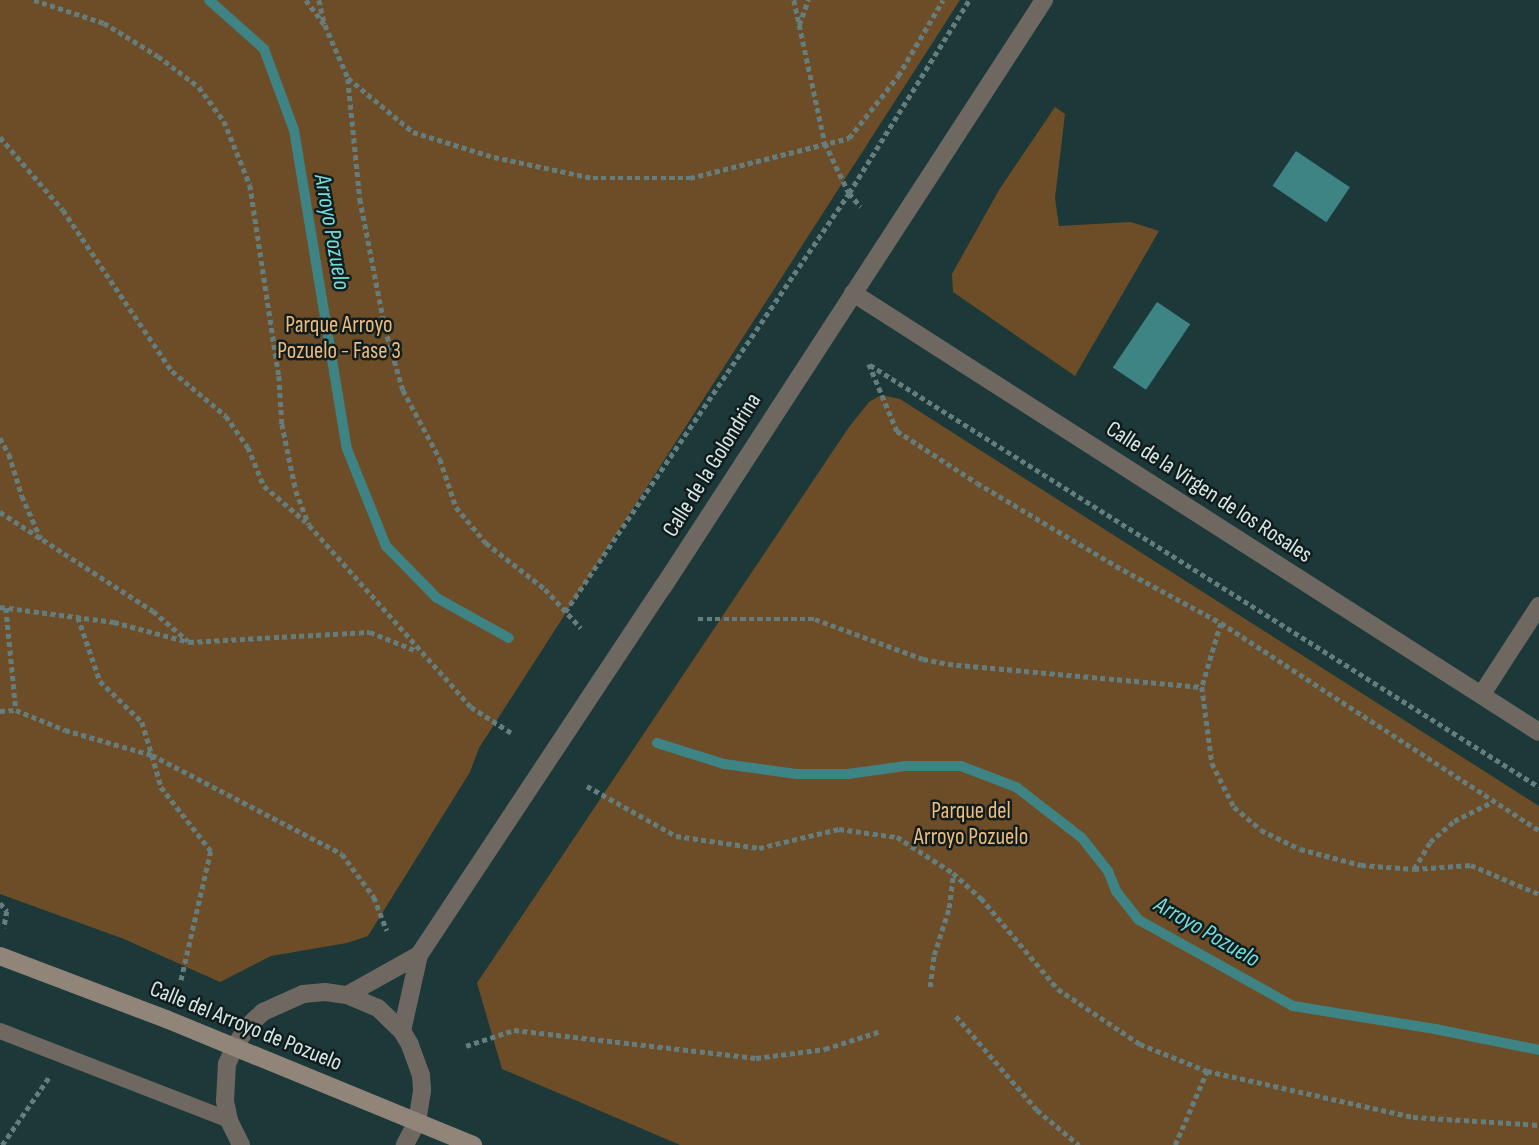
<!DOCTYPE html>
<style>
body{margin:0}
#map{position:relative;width:1539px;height:1145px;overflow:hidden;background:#1c3838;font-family:"Sofia Sans Condensed",sans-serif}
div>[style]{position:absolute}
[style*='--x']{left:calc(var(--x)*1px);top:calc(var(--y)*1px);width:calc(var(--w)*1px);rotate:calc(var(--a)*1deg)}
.green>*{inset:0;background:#6c4d27}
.water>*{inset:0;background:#3f8484;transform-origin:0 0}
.stream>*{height:10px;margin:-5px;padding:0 5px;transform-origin:5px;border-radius:5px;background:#3f8484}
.path>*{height:4.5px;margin-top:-2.25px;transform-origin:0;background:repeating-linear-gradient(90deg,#657d7d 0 5px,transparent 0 8.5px)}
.service>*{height:16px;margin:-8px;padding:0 8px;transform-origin:8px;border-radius:8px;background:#6f6860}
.minor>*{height:18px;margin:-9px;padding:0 9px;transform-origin:9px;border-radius:9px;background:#6f6860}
.tertiary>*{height:18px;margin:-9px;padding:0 9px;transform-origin:9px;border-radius:9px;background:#6f6860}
.secondary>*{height:18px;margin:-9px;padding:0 9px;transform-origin:9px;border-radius:9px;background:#908578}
span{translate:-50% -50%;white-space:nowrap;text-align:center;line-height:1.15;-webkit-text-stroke:5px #111d1d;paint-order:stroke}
.park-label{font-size:23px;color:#f0bc7e}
.street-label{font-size:23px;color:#d7e7e7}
.water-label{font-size:24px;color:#72dede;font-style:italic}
</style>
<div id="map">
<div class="green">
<div style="clip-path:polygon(0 0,960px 0,479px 748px,470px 772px,368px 936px,347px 943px,271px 956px,220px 982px,124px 939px,0 894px)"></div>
<div style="clip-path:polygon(1055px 107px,1065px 114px,1055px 198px,1059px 226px,1131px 222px,1159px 231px,1075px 376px,953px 292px,952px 274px,999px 190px)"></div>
<div style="clip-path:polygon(881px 395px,900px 399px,1539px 806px,1539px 1145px,680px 1145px,502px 1069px,477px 983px,849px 427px,869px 402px)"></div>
</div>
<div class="water">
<div style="left:1296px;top:151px;width:65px;height:42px;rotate:34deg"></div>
<div style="left:1157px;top:302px;width:40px;height:79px;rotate:34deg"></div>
</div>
<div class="stream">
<div style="--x:209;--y:0;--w:74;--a:41.7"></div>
<div style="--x:264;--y:49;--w:86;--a:69.7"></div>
<div style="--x:294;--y:130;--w:323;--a:80.6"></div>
<div style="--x:347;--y:449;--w:105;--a:68.1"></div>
<div style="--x:386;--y:546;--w:73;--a:45.6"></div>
<div style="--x:437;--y:598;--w:82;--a:29.1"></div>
<div style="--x:657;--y:743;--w:70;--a:17.4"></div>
<div style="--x:724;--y:764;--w:73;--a:7.9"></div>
<div style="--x:796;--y:774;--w:52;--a:0"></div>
<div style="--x:848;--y:774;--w:59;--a:-7.9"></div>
<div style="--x:906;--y:766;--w:55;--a:0"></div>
<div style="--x:961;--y:766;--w:59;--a:20.9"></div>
<div style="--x:1016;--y:787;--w:83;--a:37.7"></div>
<div style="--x:1082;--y:838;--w:42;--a:51.8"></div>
<div style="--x:1108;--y:871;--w:22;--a:68"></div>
<div style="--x:1116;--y:891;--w:37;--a:52"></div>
<div style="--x:1139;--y:920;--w:176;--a:29.2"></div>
<div style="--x:1293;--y:1006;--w:144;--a:9.2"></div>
<div style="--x:1435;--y:1029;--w:106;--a:11.4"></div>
</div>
<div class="path">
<div style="--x:34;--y:0;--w:74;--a:18.2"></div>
<div style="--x:104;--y:23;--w:63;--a:31.4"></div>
<div style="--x:158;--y:56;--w:51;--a:37.1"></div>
<div style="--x:199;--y:87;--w:42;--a:53.7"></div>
<div style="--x:224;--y:121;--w:69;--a:67.9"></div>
<div style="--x:250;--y:185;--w:193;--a:81.4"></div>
<div style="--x:279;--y:376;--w:48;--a:86.4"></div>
<div style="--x:282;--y:424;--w:68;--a:78.2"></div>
<div style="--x:296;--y:491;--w:36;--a:69"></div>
<div style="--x:309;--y:525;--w:244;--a:48.3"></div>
<div style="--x:471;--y:707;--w:50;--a:32.7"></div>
<div style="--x:306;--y:0;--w:31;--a:53"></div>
<div style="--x:325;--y:25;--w:58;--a:66.5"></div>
<div style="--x:348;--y:78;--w:85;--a:39.7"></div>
<div style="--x:413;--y:132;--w:85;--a:17.2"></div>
<div style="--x:494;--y:157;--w:101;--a:12"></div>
<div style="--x:593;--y:178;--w:97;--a:0"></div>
<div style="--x:690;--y:178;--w:164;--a:-14.1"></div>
<div style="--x:849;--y:138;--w:79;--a:-51.7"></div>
<div style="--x:898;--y:76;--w:88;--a:-59.4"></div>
<div style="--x:319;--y:0;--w:22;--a:77"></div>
<div style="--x:794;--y:0;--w:146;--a:77.8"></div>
<div style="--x:825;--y:143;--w:55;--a:64.4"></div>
<div style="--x:849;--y:193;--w:18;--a:49"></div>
<div style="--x:799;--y:25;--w:27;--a:-70"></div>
<div style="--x:348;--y:79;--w:121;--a:84.3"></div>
<div style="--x:360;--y:199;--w:131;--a:79"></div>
<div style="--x:385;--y:328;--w:65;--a:73.8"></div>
<div style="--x:403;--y:390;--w:78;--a:61.8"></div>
<div style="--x:440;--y:459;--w:51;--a:71.6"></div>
<div style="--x:456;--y:507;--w:47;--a:50.2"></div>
<div style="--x:486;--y:543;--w:75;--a:37.9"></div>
<div style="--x:545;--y:589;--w:53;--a:47.3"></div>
<div style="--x:0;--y:137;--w:96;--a:49.2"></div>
<div style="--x:63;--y:210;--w:194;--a:55.9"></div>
<div style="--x:172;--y:371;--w:70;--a:39.8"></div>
<div style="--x:226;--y:416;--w:38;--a:55"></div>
<div style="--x:248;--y:447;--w:42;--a:67.7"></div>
<div style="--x:264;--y:486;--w:55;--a:40.6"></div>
<div style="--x:869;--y:364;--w:73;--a:67.3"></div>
<div style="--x:897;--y:431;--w:95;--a:33"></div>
<div style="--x:977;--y:483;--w:162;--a:30.8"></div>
<div style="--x:1116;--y:566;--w:119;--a:28.5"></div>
<div style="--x:1221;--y:623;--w:379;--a:33.1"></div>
<div style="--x:870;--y:365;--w:791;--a:32.24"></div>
<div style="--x:0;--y:438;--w:18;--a:61"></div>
<div style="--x:9;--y:454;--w:44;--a:72.8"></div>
<div style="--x:22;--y:496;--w:47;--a:66.2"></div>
<div style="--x:0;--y:512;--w:182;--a:32.9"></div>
<div style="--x:153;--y:611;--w:46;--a:40.6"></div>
<div style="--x:0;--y:607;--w:115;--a:7.5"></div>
<div style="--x:114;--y:622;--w:78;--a:14.9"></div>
<div style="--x:189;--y:642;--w:181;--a:-3.2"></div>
<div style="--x:370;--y:632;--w:51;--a:22"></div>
<div style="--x:6;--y:608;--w:102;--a:84.4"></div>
<div style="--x:565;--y:612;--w:506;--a:-55.87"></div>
<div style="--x:849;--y:193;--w:227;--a:-58.1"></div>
<div style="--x:78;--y:617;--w:68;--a:71"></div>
<div style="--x:100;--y:681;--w:59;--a:44.3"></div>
<div style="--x:142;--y:722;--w:34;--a:73"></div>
<div style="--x:152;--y:755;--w:214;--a:27.5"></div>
<div style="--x:342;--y:854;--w:54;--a:53.3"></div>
<div style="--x:374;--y:897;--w:36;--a:69"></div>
<div style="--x:698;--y:619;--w:117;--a:0"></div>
<div style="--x:815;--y:619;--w:115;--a:20.3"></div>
<div style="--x:923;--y:659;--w:25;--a:11"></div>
<div style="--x:948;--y:664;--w:255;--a:5.2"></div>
<div style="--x:1221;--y:623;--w:67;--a:106.5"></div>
<div style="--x:1202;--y:687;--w:77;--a:82.5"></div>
<div style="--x:1212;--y:763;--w:49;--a:63.4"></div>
<div style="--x:1234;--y:807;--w:35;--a:40"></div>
<div style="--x:1261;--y:830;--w:43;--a:26"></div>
<div style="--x:1300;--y:849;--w:63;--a:14.7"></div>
<div style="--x:1361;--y:865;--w:53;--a:4.3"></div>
<div style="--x:1414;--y:869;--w:57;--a:-4"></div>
<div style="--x:1471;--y:865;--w:74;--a:23.1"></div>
<div style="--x:0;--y:711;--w:16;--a:-4"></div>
<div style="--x:16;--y:710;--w:53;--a:22.2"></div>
<div style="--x:65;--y:730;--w:91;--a:16"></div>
<div style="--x:152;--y:755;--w:33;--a:74"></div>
<div style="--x:161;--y:787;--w:81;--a:52"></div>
<div style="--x:211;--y:851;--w:133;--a:103"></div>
<div style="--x:587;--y:786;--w:102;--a:29.3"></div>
<div style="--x:676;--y:836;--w:84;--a:8.2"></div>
<div style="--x:759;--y:848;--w:82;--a:-13.4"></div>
<div style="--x:839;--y:829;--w:59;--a:7.9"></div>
<div style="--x:897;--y:837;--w:67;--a:32.7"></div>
<div style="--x:953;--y:873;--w:38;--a:42"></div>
<div style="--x:981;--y:898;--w:119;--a:49.8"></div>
<div style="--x:1058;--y:989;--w:99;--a:33.9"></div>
<div style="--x:1140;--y:1044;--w:72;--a:21.9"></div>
<div style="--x:1207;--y:1071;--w:211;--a:12.6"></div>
<div style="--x:1413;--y:1117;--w:126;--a:3.6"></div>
<div style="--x:1414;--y:869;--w:31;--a:-59"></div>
<div style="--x:1430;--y:842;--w:32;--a:-41"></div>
<div style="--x:1454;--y:821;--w:42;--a:-26.6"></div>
<div style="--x:0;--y:903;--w:11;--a:49"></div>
<div style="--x:7;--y:911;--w:17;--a:100"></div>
<div style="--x:930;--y:987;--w:32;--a:-83"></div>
<div style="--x:934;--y:955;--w:49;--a:-72.3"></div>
<div style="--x:949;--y:908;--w:34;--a:-83"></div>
<div style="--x:956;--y:1016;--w:124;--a:49.2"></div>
<div style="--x:1037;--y:1110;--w:55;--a:39.8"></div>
<div style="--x:466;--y:1046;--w:51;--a:-18.4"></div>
<div style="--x:514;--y:1030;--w:244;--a:6.6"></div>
<div style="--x:756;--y:1058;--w:70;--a:-7.4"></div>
<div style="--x:825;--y:1049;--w:59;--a:-17.8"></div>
<div style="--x:2;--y:1145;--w:83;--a:-55.3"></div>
<div style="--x:1175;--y:1145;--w:81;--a:-66.6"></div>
</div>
<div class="service">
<div style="--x:0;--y:1031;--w:246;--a:21.2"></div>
</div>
<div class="minor">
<div style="--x:853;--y:293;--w:814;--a:32.62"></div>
<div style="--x:1482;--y:694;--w:105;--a:-57.1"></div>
</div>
<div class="tertiary">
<div style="--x:347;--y:995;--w:82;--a:-29.1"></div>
<div style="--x:402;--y:1031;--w:78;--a:-77.4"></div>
<div style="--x:419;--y:955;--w:442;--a:-56.5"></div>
<div style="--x:663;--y:587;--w:700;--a:-57.01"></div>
<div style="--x:241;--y:1145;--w:28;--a:-116"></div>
<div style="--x:229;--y:1120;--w:19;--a:-102"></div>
<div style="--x:225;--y:1101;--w:37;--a:-87"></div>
<div style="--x:227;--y:1064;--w:17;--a:-66"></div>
<div style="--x:234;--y:1048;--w:25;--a:-58"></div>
<div style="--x:247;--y:1027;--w:22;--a:-43"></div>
<div style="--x:263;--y:1012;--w:44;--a:-24.2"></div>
<div style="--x:303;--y:994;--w:22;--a:-5"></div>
<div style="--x:325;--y:992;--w:22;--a:8"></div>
<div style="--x:347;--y:995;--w:34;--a:23"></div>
<div style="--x:378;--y:1008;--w:33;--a:44"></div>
<div style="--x:402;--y:1031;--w:16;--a:60"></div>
<div style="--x:410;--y:1045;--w:32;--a:70"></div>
<div style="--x:421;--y:1075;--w:16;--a:86"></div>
<div style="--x:422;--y:1091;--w:31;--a:99"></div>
<div style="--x:417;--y:1122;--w:26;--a:118"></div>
</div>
<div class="secondary">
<div style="--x:0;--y:956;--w:178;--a:20.8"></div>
<div style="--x:166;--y:1019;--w:332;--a:22.3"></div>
</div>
<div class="park-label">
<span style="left:339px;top:338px">Parque Arroyo<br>Pozuelo - Fase 3</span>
<span style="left:971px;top:824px">Parque del<br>Arroyo Pozuelo</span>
</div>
<div class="street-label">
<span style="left:712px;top:465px;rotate:-58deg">Calle de la Golondrina</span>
<span style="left:1209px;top:492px;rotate:33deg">Calle de la Virgen de los Rosales</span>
<span style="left:246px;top:1026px;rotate:22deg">Calle del Arroyo de Pozuelo</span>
</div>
<div class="water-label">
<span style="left:332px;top:232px;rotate:80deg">Arroyo Pozuelo</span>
<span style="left:1207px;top:932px;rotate:30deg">Arroyo Pozuelo</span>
</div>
</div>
